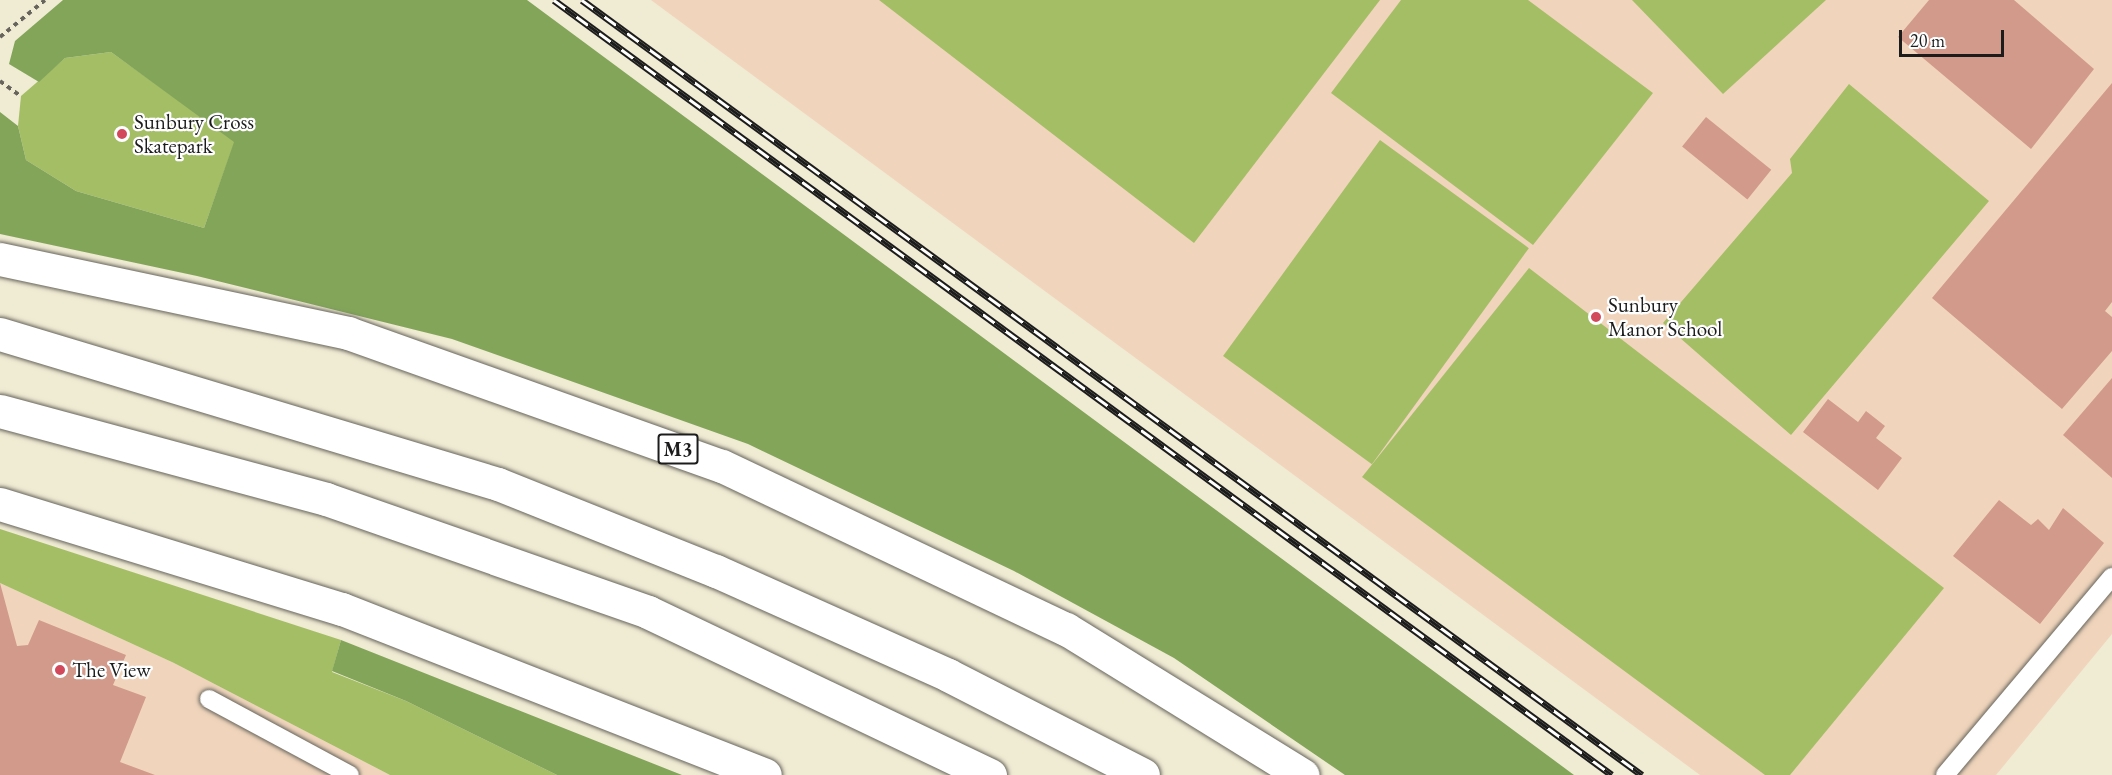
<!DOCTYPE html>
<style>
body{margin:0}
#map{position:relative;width:2112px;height:775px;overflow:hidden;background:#f0ebd3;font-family:"EB Garamond",serif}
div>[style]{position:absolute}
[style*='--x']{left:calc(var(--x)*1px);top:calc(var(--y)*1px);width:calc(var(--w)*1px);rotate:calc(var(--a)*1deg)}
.built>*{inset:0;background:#f0d5bc}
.green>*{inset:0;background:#a4be65;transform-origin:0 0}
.forest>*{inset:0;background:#83a55a}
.building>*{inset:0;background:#d29a8a;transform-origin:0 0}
.path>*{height:4px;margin-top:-2px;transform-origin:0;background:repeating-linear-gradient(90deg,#66645c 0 4.5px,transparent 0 9px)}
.roads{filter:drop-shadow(0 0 2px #66645c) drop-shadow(0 0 2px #66645c)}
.lane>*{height:18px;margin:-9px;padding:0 9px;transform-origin:9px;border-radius:9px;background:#fff}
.highway>*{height:33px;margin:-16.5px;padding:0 16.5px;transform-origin:16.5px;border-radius:16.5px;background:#fff}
.rail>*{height:7px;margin-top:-3.5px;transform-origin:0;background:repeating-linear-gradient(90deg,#fff 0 14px,#1c1c1c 0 28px);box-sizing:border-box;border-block:2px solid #1c1c1c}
.dots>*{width:16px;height:16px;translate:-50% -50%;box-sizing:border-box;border:3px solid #fff;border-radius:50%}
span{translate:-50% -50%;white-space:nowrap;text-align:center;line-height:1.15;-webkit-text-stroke:4.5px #fff;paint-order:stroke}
.shield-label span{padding:2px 4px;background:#fff;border:2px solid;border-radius:4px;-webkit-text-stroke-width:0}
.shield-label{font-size:20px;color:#1c1c1c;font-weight:700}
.poi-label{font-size:21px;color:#1c1c1c}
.left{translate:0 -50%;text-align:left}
.scale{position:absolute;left:1899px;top:30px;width:105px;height:27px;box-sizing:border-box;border:3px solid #1c1c1c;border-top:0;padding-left:8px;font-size:18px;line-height:21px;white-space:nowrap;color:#1c1c1c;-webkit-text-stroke:4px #fff;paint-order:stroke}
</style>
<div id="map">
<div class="built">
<div style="clip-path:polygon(651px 0,2112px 0,2112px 634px,1996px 775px,1700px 775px)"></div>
<div style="clip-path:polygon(0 583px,174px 663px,390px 775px,0 775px)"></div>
</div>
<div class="green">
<div style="clip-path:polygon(879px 0,1380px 0,1194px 243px)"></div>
<div style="clip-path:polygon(1401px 0,1528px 0,1653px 93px,1533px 245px,1331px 93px)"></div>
<div style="clip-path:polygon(1632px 0,1826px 0,1723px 94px)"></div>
<div style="clip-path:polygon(111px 52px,235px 141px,204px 228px,76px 191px,26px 160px,18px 126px,21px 96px,65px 58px)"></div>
<div style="clip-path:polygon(1849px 84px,1989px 201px,1791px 435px,1663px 323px,1792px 173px,1790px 159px)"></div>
<div style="left:1380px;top:140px;width:184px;height:267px;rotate:36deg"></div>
<div style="clip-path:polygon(1529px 268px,1944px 588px,1790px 775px,1765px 775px,1362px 477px)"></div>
<div style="clip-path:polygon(0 529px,341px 640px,332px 672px,406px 701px,557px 775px,390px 775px,174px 663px,0 583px)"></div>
</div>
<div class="forest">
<div style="clip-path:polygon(63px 0,527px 0,1574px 775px,1345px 775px,1174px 658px,1014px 571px,748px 444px,452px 339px,197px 276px,0 234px,0 112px,18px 126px,26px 160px,76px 191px,204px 228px,234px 142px,111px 52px,65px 58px,39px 82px,9px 64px,15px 41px)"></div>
<div style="clip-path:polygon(341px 640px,682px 775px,557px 775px,406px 701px,332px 671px)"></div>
</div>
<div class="building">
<div style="clip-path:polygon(1929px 0,2014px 0,2094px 69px,2031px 149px,1898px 37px)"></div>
<div style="clip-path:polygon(2112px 83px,2112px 302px,2105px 311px,2112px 317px,2112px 351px,2062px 409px,1932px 298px)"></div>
<div style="left:1706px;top:117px;width:84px;height:38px;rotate:39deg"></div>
<div style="clip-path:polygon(2112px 378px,2112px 478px,2063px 435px)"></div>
<div style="clip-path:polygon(1828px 399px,1858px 422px,1866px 411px,1885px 426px,1876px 438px,1902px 458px,1878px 490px,1803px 432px)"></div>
<div style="clip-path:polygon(1999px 500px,2031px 525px,2038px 519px,2049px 530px,2063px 508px,2104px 543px,2040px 624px,1953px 556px)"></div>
<div style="clip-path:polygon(0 583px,17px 646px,28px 645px,39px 620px,126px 655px,113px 685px,146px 697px,120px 762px,155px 775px,0 775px)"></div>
</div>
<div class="path">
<div style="--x:0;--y:37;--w:58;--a:-39.4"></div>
<div style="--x:0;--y:81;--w:26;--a:36"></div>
</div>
<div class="roads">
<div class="lane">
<div style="--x:209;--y:699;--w:160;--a:28.3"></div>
<div style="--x:1945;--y:775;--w:259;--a:-49.9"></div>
</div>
<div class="highway">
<div style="--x:0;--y:259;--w:356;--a:12"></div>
<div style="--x:348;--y:333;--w:397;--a:19.6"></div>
<div style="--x:722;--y:466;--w:381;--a:25.4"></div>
<div style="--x:1066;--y:629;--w:278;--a:31.7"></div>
<div style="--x:0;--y:334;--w:520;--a:16.76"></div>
<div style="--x:498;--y:484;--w:235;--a:21.8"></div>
<div style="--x:716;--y:571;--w:254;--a:24.1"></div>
<div style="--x:948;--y:675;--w:219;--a:27.1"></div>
<div style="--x:0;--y:411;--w:338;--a:15.1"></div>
<div style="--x:326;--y:499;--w:341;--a:19.3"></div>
<div style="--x:648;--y:612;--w:379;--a:25.5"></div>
<div style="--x:0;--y:504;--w:358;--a:17.1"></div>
<div style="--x:342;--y:609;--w:454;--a:21.4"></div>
</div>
</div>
<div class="rail">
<div style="--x:554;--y:0;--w:1311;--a:36.22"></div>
<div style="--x:582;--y:0;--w:1313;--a:36.17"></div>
</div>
<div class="dots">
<div style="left:122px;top:134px;background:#d1495b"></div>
<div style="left:1596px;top:317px;background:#d1495b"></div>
<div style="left:60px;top:670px;background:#d1495b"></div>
</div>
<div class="shield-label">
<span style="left:678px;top:449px">M3</span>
</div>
<div class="poi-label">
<span class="left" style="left:134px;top:134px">Sunbury Cross<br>Skatepark</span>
<span class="left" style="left:1608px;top:317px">Sunbury<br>Manor School</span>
<span class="left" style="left:72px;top:670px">The View</span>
</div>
<div class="scale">20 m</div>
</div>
